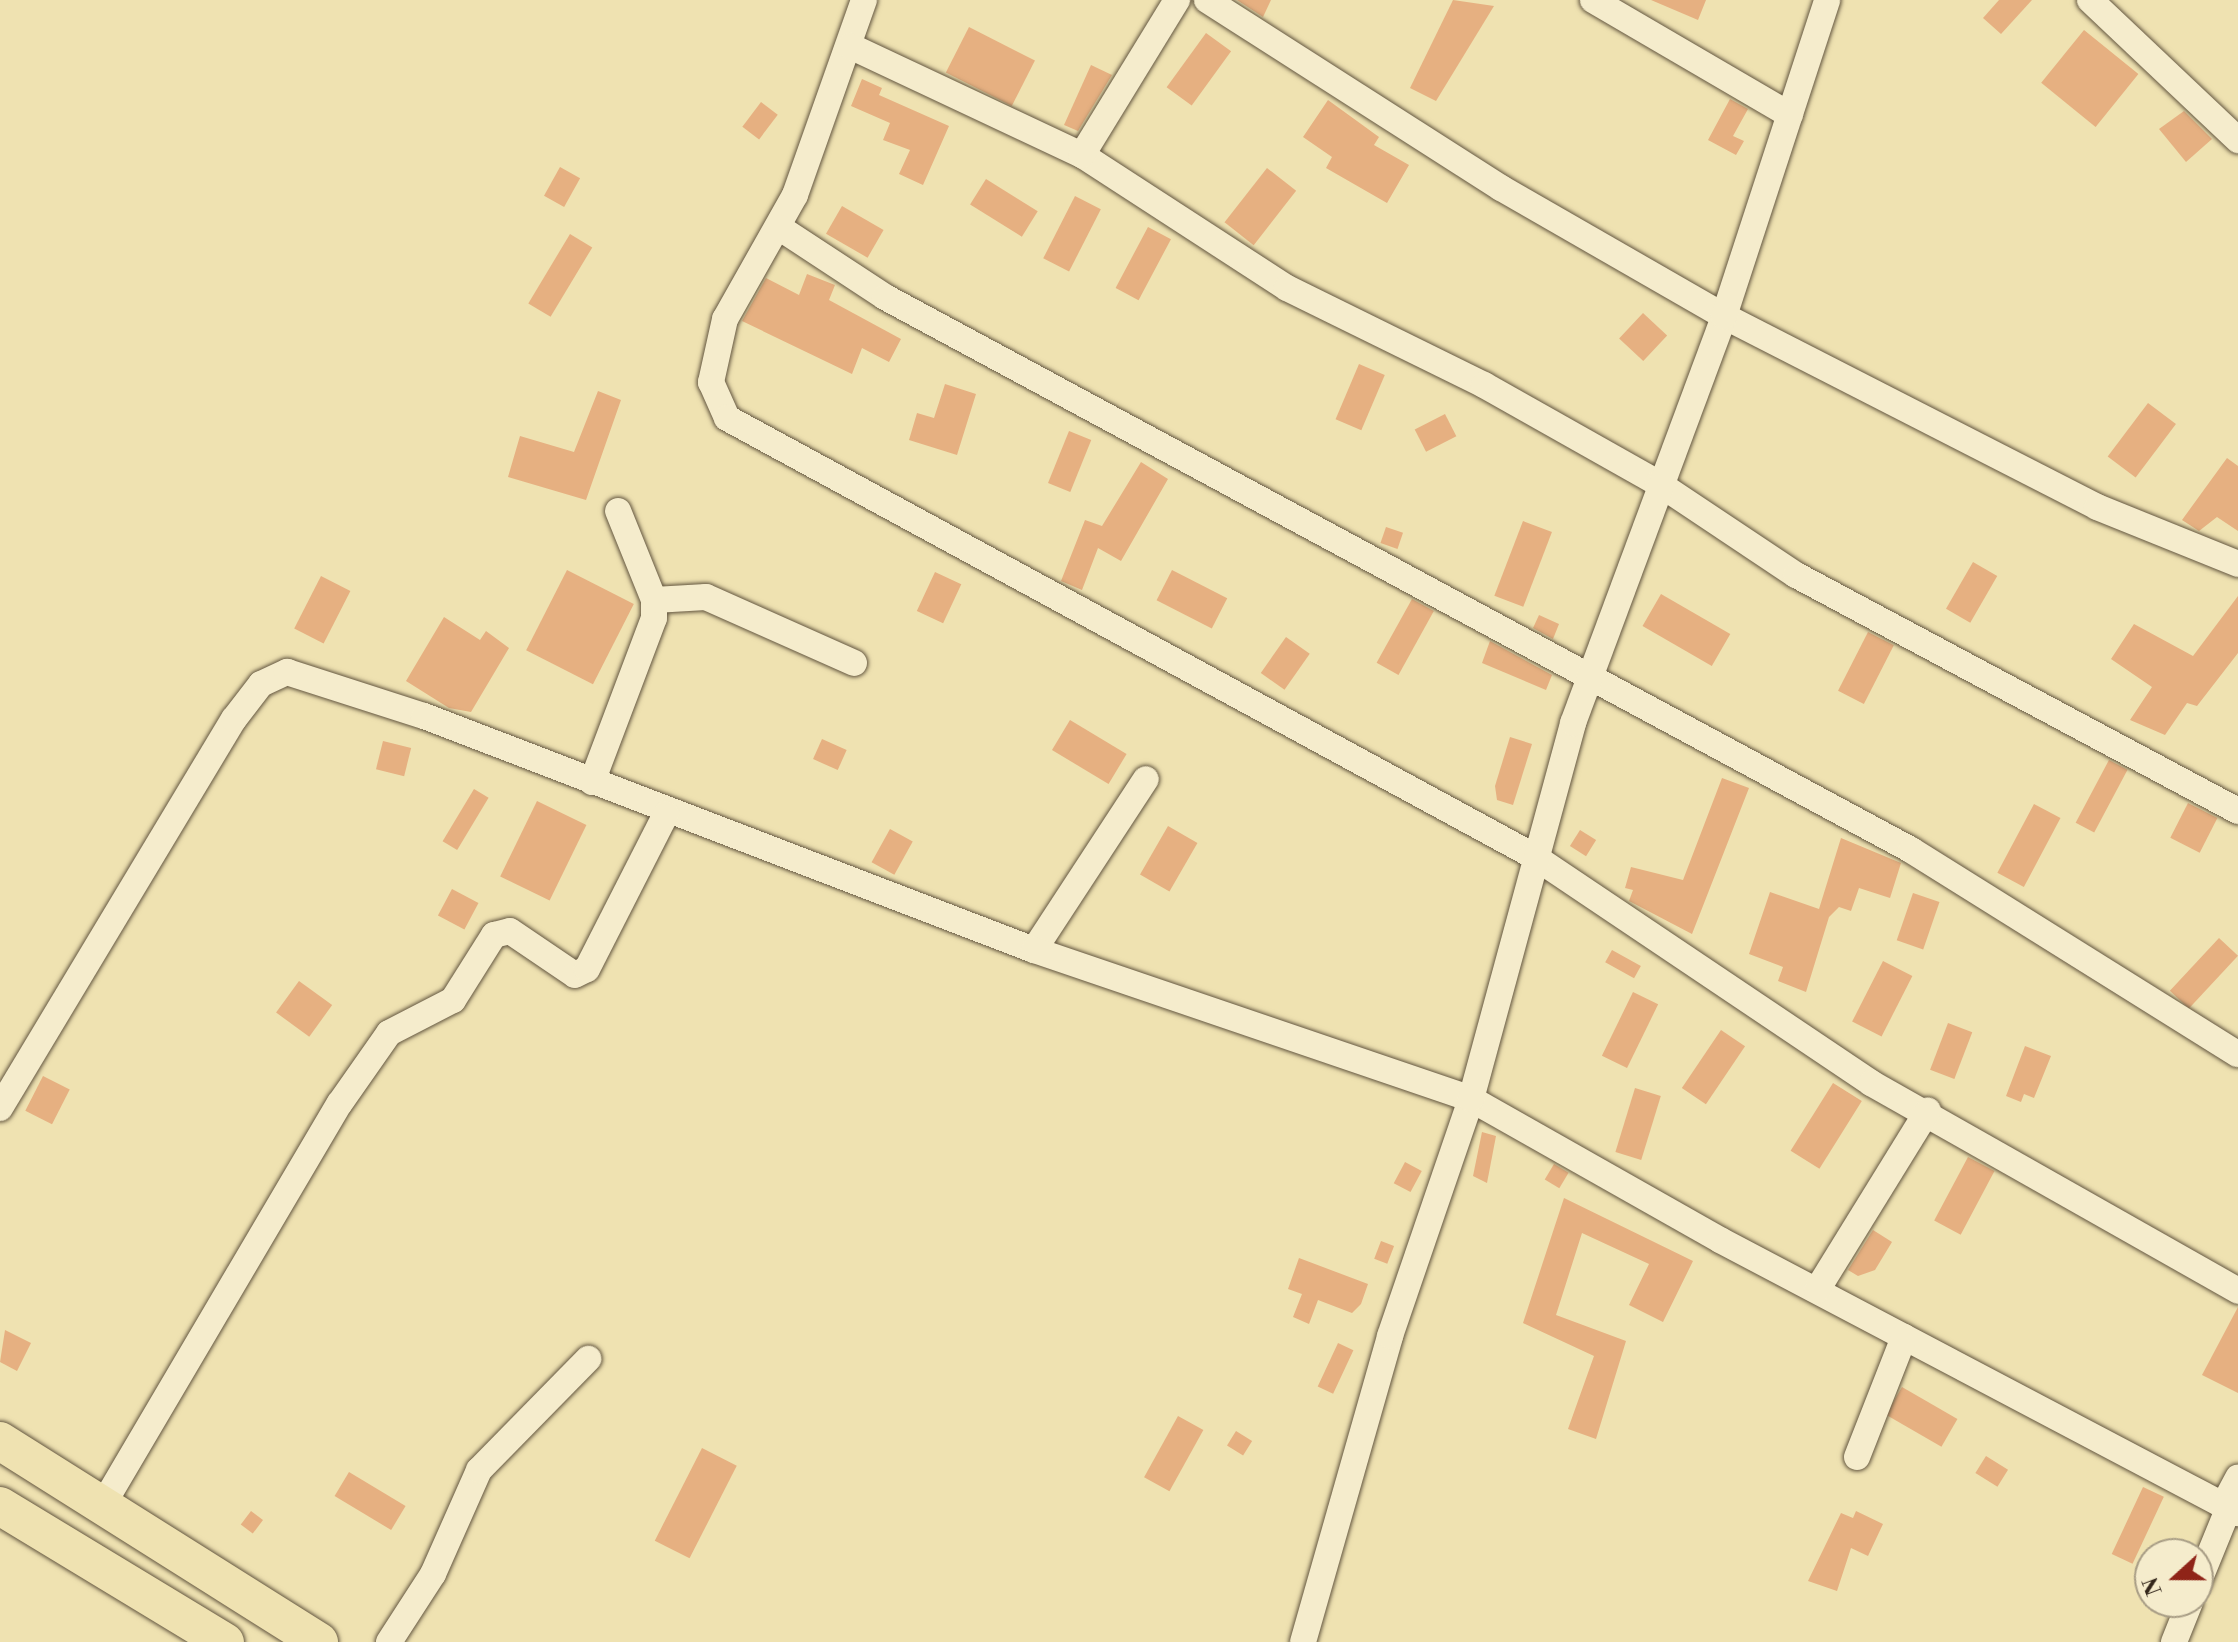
<!DOCTYPE html>
<style>
body{margin:0}
#map{position:relative;width:2238px;height:1642px;overflow:hidden;background:#efe2b1;font-family:"Libre Bodoni",serif}
div>[style]{position:absolute}
[style*='--x']{left:calc(var(--x)*1px);top:calc(var(--y)*1px);width:calc(var(--w)*1px);rotate:calc(var(--a)*1deg)}
.building>*{inset:0;background:#e6b081;transform-origin:0 0}
.roads{filter:drop-shadow(0 0 2px #635640) drop-shadow(0 0 2px #635640)}
.minor>*{height:26px;margin:-13px;padding:0 13px;transform-origin:13px;border-radius:13px;background:#f5eccc}
.highway>*{height:38px;margin:-19px;padding:0 19px;transform-origin:19px;border-radius:19px;background:#efe2b1}
span{translate:-50% -50%;white-space:nowrap;text-align:center;line-height:1.15;-webkit-text-stroke:6px #f5eccc;paint-order:stroke}
.north{position:absolute;left:2134px;top:1538px;width:80px;height:80px;box-sizing:border-box;background:#f5eccc;border:2px solid #a89d85;border-radius:50%;rotate:249deg;font-size:22px;font-weight:700;line-height:32px;text-align:center;color:#34271b}
.north::after{content:'';display:block;margin:auto;width:28px;height:36px;background:#8f2418;clip-path:polygon(50% 0,100% 100%,50% 72%,0 100%)}
</style>
<div id="map">
<div class="building">
<div style="clip-path:polygon(1237px 0,1271px 0,1263px 17px)"></div>
<div style="clip-path:polygon(1453px 0,1494px 6px,1436px 101px,1410px 88px)"></div>
<div style="clip-path:polygon(1651px 0,1706px 0,1698px 20px)"></div>
<div style="clip-path:polygon(1999px 0,2032px 0,2001px 34px,1983px 18px)"></div>
<div style="left:969px;top:27px;width:74px;height:51px;rotate:27deg"></div>
<div style="left:2084px;top:30px;width:70px;height:68px;rotate:39deg"></div>
<div style="left:1206px;top:33px;width:31px;height:67px;rotate:36deg"></div>
<div style="clip-path:polygon(1091px 65px,1112px 75px,1078px 131px,1064px 125px)"></div>
<div style="clip-path:polygon(862px 79px,882px 88px,879px 95px,949px 126px,923px 185px,899px 174px,910px 150px,883px 140px,890px 123px,851px 106px)"></div>
<div style="clip-path:polygon(1730px 99px,1748px 109px,1733px 136px,1744px 141px,1736px 155px,1708px 140px)"></div>
<div style="clip-path:polygon(1328px 100px,1379px 137px,1374px 145px,1409px 165px,1387px 203px,1326px 168px,1332px 157px,1303px 137px)"></div>
<div style="left:761px;top:102px;width:21px;height:31px;rotate:37deg"></div>
<div style="clip-path:polygon(2184px 111px,2212px 139px,2186px 162px,2159px 129px)"></div>
<div style="left:560px;top:167px;width:23px;height:33px;rotate:29deg"></div>
<div style="left:1267px;top:168px;width:37px;height:69px;rotate:38deg"></div>
<div style="left:986px;top:179px;width:61px;height:30px;rotate:32deg"></div>
<div style="left:1075px;top:196px;width:29px;height:70px;rotate:27deg"></div>
<div style="left:842px;top:206px;width:48px;height:32px;rotate:30deg"></div>
<div style="left:1148px;top:227px;width:26px;height:69px;rotate:28deg"></div>
<div style="left:570px;top:234px;width:26px;height:81px;rotate:31deg"></div>
<div style="clip-path:polygon(807px 274px,835px 285px,829px 300px,901px 339px,889px 362px,862px 348px,852px 374px,742px 321px,766px 278px,799px 295px)"></div>
<div style="left:1643px;top:313px;width:33px;height:35px;rotate:43deg"></div>
<div style="left:1359px;top:364px;width:28px;height:60px;rotate:23deg"></div>
<div style="clip-path:polygon(945px 384px,976px 394px,957px 455px,909px 440px,917px 413px,934px 418px)"></div>
<div style="clip-path:polygon(598px 391px,621px 400px,586px 500px,508px 477px,520px 436px,574px 452px)"></div>
<div style="left:2148px;top:403px;width:35px;height:67px;rotate:37deg"></div>
<div style="left:1445px;top:414px;width:25px;height:34px;rotate:63deg"></div>
<div style="left:1069px;top:431px;width:24px;height:56px;rotate:22deg"></div>
<div style="clip-path:polygon(2227px 458px,2238px 466px,2238px 531px,2217px 517px,2199px 531px,2182px 520px)"></div>
<div style="clip-path:polygon(1141px 462px,1168px 479px,1121px 561px,1098px 548px,1082px 590px,1061px 581px,1085px 520px,1102px 526px)"></div>
<div style="left:1523px;top:521px;width:31px;height:80px;rotate:21deg"></div>
<div style="left:1386px;top:527px;width:18px;height:17px;rotate:19deg"></div>
<div style="left:1973px;top:562px;width:28px;height:54px;rotate:30deg"></div>
<div style="left:567px;top:570px;width:75px;height:90px;rotate:27deg"></div>
<div style="left:1172px;top:570px;width:62px;height:34px;rotate:27deg"></div>
<div style="left:935px;top:572px;width:29px;height:43px;rotate:25deg"></div>
<div style="left:321px;top:576px;width:33px;height:59px;rotate:27deg"></div>
<div style="left:1661px;top:594px;width:80px;height:37px;rotate:30deg"></div>
<div style="clip-path:polygon(2238px 596px,2238px 653px,2197px 706px,2187px 703px,2165px 735px,2130px 720px,2152px 687px,2111px 659px,2134px 624px,2193px 656px)"></div>
<div style="left:1412px;top:599px;width:25px;height:73px;rotate:29deg"></div>
<div style="clip-path:polygon(1539px 615px,1559px 624px,1553px 639px,1533px 628px)"></div>
<div style="clip-path:polygon(444px 617px,480px 640px,486px 631px,509px 648px,471px 712px,449px 708px,406px 681px)"></div>
<div style="left:1868px;top:632px;width:29px;height:66px;rotate:27deg"></div>
<div style="left:1286px;top:637px;width:29px;height:44px;rotate:35deg"></div>
<div style="clip-path:polygon(1490px 641px,1552px 675px,1546px 690px,1482px 663px)"></div>
<div style="left:1070px;top:720px;width:66px;height:35px;rotate:31deg"></div>
<div style="clip-path:polygon(1510px 737px,1532px 744px,1513px 805px,1497px 800px,1495px 786px)"></div>
<div style="left:822px;top:739px;width:27px;height:22px;rotate:24deg"></div>
<div style="left:383px;top:741px;width:29px;height:29px;rotate:14deg"></div>
<div style="left:2109px;top:760px;width:21px;height:71px;rotate:28deg"></div>
<div style="clip-path:polygon(1722px 778px,1749px 788px,1692px 934px,1629px 901px,1633px 890px,1625px 888px,1631px 867px,1683px 880px)"></div>
<div style="left:474px;top:789px;width:17px;height:61px;rotate:31deg"></div>
<div style="left:537px;top:801px;width:55px;height:84px;rotate:26deg"></div>
<div style="left:2188px;top:803px;width:33px;height:39px;rotate:27deg"></div>
<div style="left:2034px;top:804px;width:30px;height:78px;rotate:28deg"></div>
<div style="left:1168px;top:826px;width:34px;height:56px;rotate:30deg"></div>
<div style="left:890px;top:829px;width:26px;height:38px;rotate:29deg"></div>
<div style="left:1580px;top:830px;width:19px;height:19px;rotate:32deg"></div>
<div style="clip-path:polygon(1841px 838px,1901px 863px,1890px 898px,1859px 888px,1851px 911px,1839px 907px,1829px 917px,1806px 992px,1778px 981px,1783px 967px,1749px 954px,1770px 892px,1819px 909px)"></div>
<div style="left:452px;top:889px;width:30px;height:30px;rotate:28deg"></div>
<div style="left:1913px;top:893px;width:28px;height:50px;rotate:19deg"></div>
<div style="left:2219px;top:938px;width:26px;height:72px;rotate:43deg"></div>
<div style="left:1612px;top:950px;width:33px;height:14px;rotate:29deg"></div>
<div style="left:1883px;top:961px;width:33px;height:68px;rotate:27deg"></div>
<div style="left:299px;top:981px;width:41px;height:39px;rotate:36deg"></div>
<div style="left:1633px;top:992px;width:28px;height:71px;rotate:26deg"></div>
<div style="left:1948px;top:1023px;width:26px;height:50px;rotate:21deg"></div>
<div style="left:1721px;top:1030px;width:29px;height:70px;rotate:34deg"></div>
<div style="clip-path:polygon(2025px 1046px,2051px 1056px,2034px 1098px,2024px 1094px,2021px 1102px,2006px 1096px)"></div>
<div style="left:43px;top:1076px;width:30px;height:39px;rotate:27deg"></div>
<div style="left:1833px;top:1083px;width:34px;height:80px;rotate:32deg"></div>
<div style="left:1635px;top:1088px;width:27px;height:67px;rotate:17deg"></div>
<div style="clip-path:polygon(1482px 1132px,1496px 1136px,1487px 1183px,1473px 1176px)"></div>
<div style="left:1968px;top:1157px;width:30px;height:72px;rotate:28deg"></div>
<div style="left:1405px;top:1162px;width:19px;height:24px;rotate:28deg"></div>
<div style="left:1554px;top:1164px;width:17px;height:18px;rotate:31deg"></div>
<div style="clip-path:polygon(1564px 1198px,1693px 1261px,1663px 1322px,1629px 1305px,1649px 1264px,1582px 1233px,1556px 1315px,1626px 1341px,1596px 1439px,1568px 1429px,1594px 1356px,1523px 1323px)"></div>
<div style="clip-path:polygon(1873px 1230px,1892px 1242px,1875px 1270px,1858px 1276px,1848px 1270px)"></div>
<div style="left:1381px;top:1241px;width:14px;height:19px;rotate:21deg"></div>
<div style="clip-path:polygon(1299px 1258px,1368px 1284px,1361px 1304px,1352px 1313px,1318px 1300px,1309px 1324px,1293px 1317px,1302px 1294px,1288px 1289px)"></div>
<div style="clip-path:polygon(2238px 1307px,2238px 1393px,2202px 1375px)"></div>
<div style="clip-path:polygon(5px 1330px,31px 1343px,17px 1371px,0 1362px)"></div>
<div style="left:1338px;top:1343px;width:17px;height:48px;rotate:25deg"></div>
<div style="left:1902px;top:1387px;width:64px;height:32px;rotate:30deg"></div>
<div style="left:1178px;top:1416px;width:29px;height:70px;rotate:29deg"></div>
<div style="left:1236px;top:1431px;width:19px;height:17px;rotate:32deg"></div>
<div style="left:702px;top:1448px;width:39px;height:104px;rotate:27deg"></div>
<div style="left:1986px;top:1456px;width:26px;height:20px;rotate:32deg"></div>
<div style="left:349px;top:1472px;width:66px;height:28px;rotate:31deg"></div>
<div style="left:2143px;top:1487px;width:23px;height:74px;rotate:25deg"></div>
<div style="left:251px;top:1511px;width:15px;height:17px;rotate:37deg"></div>
<div style="clip-path:polygon(1856px 1511px,1883px 1524px,1868px 1556px,1851px 1548px,1837px 1591px,1808px 1581px,1841px 1513px,1853px 1518px)"></div>
</div>
<div class="roads">
<div class="minor">
<div style="--x:864;--y:0;--w:207;--a:109.5"></div>
<div style="--x:795;--y:195;--w:142;--a:119.4"></div>
<div style="--x:725;--y:319;--w:65;--a:102.5"></div>
<div style="--x:711;--y:382;--w:39;--a:66"></div>
<div style="--x:727;--y:418;--w:916;--a:28.5"></div>
<div style="--x:1532;--y:855;--w:409;--a:33.9"></div>
<div style="--x:1871;--y:1083;--w:422;--a:29.5"></div>
<div style="--x:1207;--y:0;--w:349;--a:32.6"></div>
<div style="--x:1501;--y:188;--w:257;--a:29.9"></div>
<div style="--x:1724;--y:316;--w:419;--a:27.1"></div>
<div style="--x:2097;--y:507;--w:152;--a:22"></div>
<div style="--x:1593;--y:0;--w:228;--a:30.3"></div>
<div style="--x:2090;--y:0;--w:204;--a:43.4"></div>
<div style="--x:850;--y:46;--w:256;--a:25.2"></div>
<div style="--x:1082;--y:155;--w:244;--a:33"></div>
<div style="--x:1287;--y:288;--w:220;--a:26.2"></div>
<div style="--x:1484;--y:385;--w:200;--a:29.4"></div>
<div style="--x:1658;--y:483;--w:166;--a:33.7"></div>
<div style="--x:1796;--y:575;--w:501;--a:28.1"></div>
<div style="--x:1082;--y:155;--w:182;--a:-58.5"></div>
<div style="--x:780;--y:228;--w:126;--a:33.3"></div>
<div style="--x:885;--y:297;--w:1166;--a:28.32"></div>
<div style="--x:1911;--y:850;--w:385;--a:32"></div>
<div style="--x:654;--y:600;--w:52;--a:-3.3"></div>
<div style="--x:706;--y:597;--w:162;--a:24"></div>
<div style="--x:592;--y:782;--w:175;--a:-69.3"></div>
<div style="--x:654;--y:618;--w:18;--a:-90"></div>
<div style="--x:654;--y:600;--w:96;--a:-112"></div>
<div style="--x:1034;--y:950;--w:204;--a:-56.8"></div>
<div style="--x:0;--y:1108;--w:454;--a:-59"></div>
<div style="--x:234;--y:719;--w:44;--a:-52.4"></div>
<div style="--x:261;--y:684;--w:29;--a:-25"></div>
<div style="--x:287;--y:672;--w:144;--a:17.8"></div>
<div style="--x:424;--y:716;--w:653;--a:20.99"></div>
<div style="--x:1034;--y:950;--w:462;--a:18.8"></div>
<div style="--x:1471;--y:1099;--w:286;--a:29.5"></div>
<div style="--x:1720;--y:1240;--w:586;--a:27.79"></div>
<div style="--x:1817;--y:1290;--w:211;--a:-58.3"></div>
<div style="--x:1857;--y:1457;--w:129;--a:-68.6"></div>
<div style="--x:2224;--y:1504;--w:30;--a:-62"></div>
<div style="--x:101;--y:1508;--w:470;--a:-59.5"></div>
<div style="--x:340;--y:1103;--w:85;--a:-55"></div>
<div style="--x:389;--y:1033;--w:72;--a:-27.3"></div>
<div style="--x:453;--y:1000;--w:77;--a:-57.8"></div>
<div style="--x:494;--y:935;--w:16;--a:-14"></div>
<div style="--x:510;--y:931;--w:78;--a:34.1"></div>
<div style="--x:575;--y:975;--w:13;--a:-27"></div>
<div style="--x:587;--y:969;--w:174;--a:-63"></div>
<div style="--x:2198;--y:1583;--w:82;--a:-67.8"></div>
<div style="--x:389;--y:1642;--w:81;--a:-57.1"></div>
<div style="--x:433;--y:1574;--w:114;--a:-66.1"></div>
<div style="--x:479;--y:1470;--w:156;--a:-45.5"></div>
<div style="--x:1303;--y:1642;--w:318;--a:-74.1"></div>
<div style="--x:1390;--y:1336;--w:250;--a:-71.1"></div>
<div style="--x:1471;--y:1099;--w:390;--a:-74.8"></div>
<div style="--x:1573;--y:723;--w:434;--a:-69.6"></div>
<div style="--x:1724;--y:316;--w:332;--a:-71.9"></div>
<div style="--x:2174;--y:1642;--w:43;--a:-68.2"></div>
</div>
<div class="highway">
<div style="--x:0;--y:1441;--w:377;--a:32.2"></div>
<div style="--x:0;--y:1506;--w:263;--a:31.2"></div>
</div>
</div>
<div class="north">N</div>
</div>
